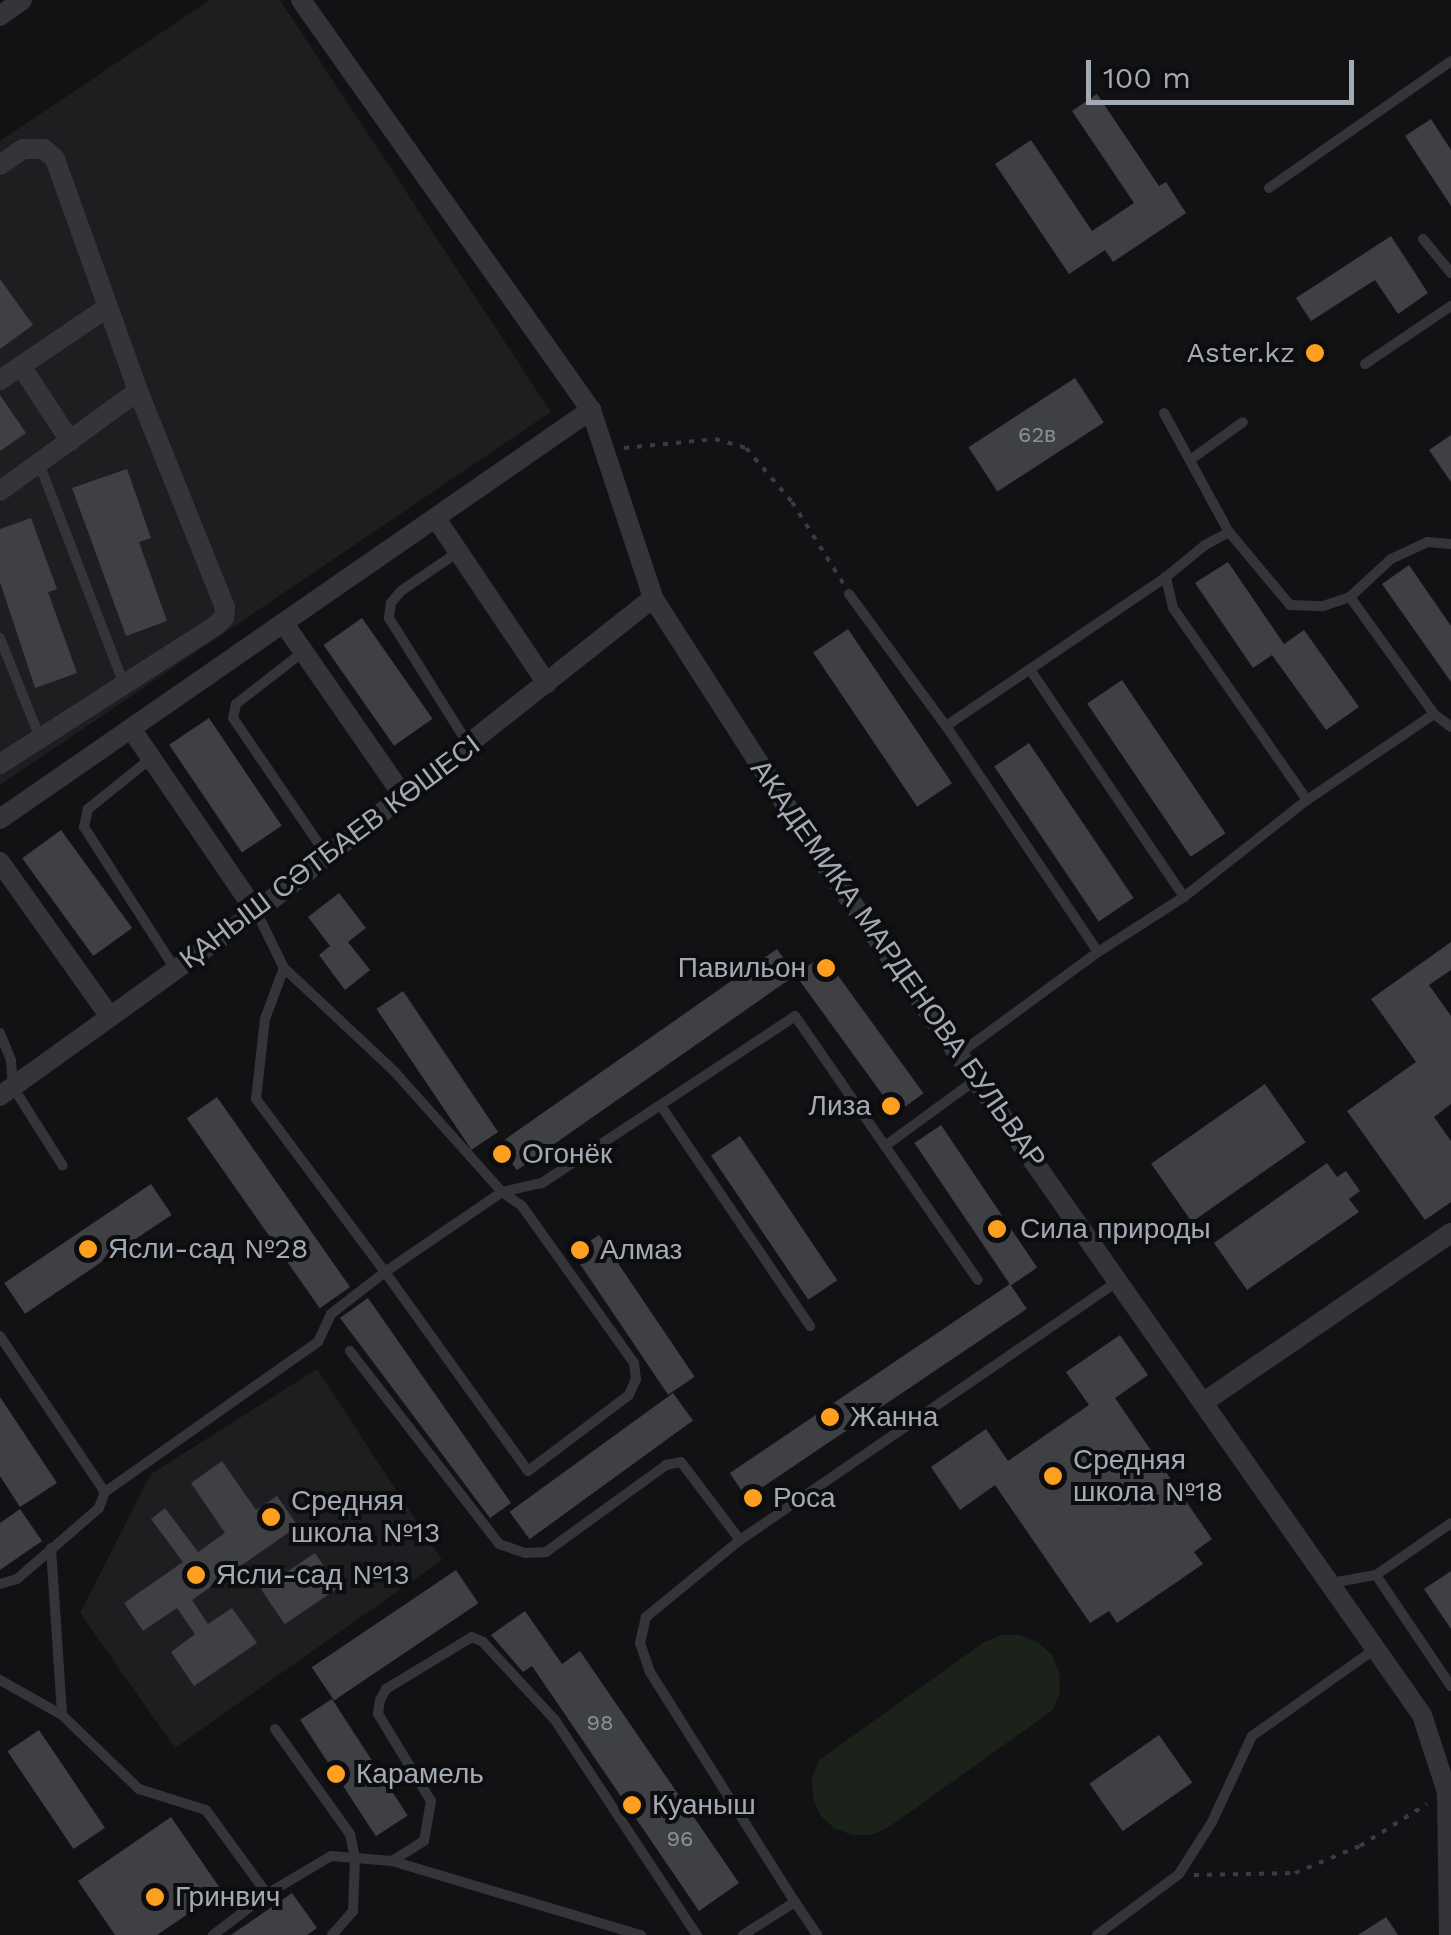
<!DOCTYPE html>
<meta charset="utf-8">
<style>
body{margin:0}
#map{position:relative;width:1451px;height:1935px;overflow:hidden;background:#121214;font-family:"Work Sans",sans-serif}
div>[style]{position:absolute}
[style*='--x']{left:calc(var(--x)*1px);top:calc(var(--y)*1px);width:calc(var(--w)*1px);rotate:calc(var(--a)*1deg)}
.built>*{inset:0;background:#1e1e21}
.green>*{inset:0;background:#1a221a}
.building>*{inset:0;background:#3e4044;transform-origin:0 0}
.path>*{height:4px;margin-top:-2px;transform-origin:0;background:repeating-linear-gradient(90deg,#393c41 0 5px,transparent 0 13px)}
.lane>*{height:10px;margin:-5px;padding:0 5px;transform-origin:5px;border-radius:5px;background:#333539}
.street>*{height:20px;margin:-10px;padding:0 10px;transform-origin:10px;border-radius:10px;background:#333539}
.dots>*{width:28px;height:28px;translate:-50% -50%;box-sizing:border-box;border:5px solid #0d0d0f;border-radius:50%}
span{translate:-50% -50%;white-space:nowrap;text-align:center;line-height:1.15;-webkit-text-stroke:8px #0d0d0f;paint-order:stroke}
.number-label{font-size:22px;color:#89909a}
.number-label span{-webkit-text-stroke-width:0}
.poi-label{font-size:28px;color:#a2aab6}
.right{translate:-100% -50%;text-align:right}
.left{translate:0 -50%;text-align:left}
.street-label{font-size:28px;color:#a2aab6}
.scale{position:absolute;left:1086px;top:60px;width:268px;height:45px;box-sizing:border-box;border:5px solid #a2aab6;border-top:0;padding-left:12px;font-size:30px;line-height:35px;white-space:nowrap;color:#a2aab6;-webkit-text-stroke:8px #0d0d0f;paint-order:stroke}
</style>
<div id="map">
<div class="built">
<div style="clip-path:polygon(210px 0,280px 0,551px 412px,0 785px,0 141px)"></div>
<div style="clip-path:polygon(317px 1369px,442px 1560px,175px 1748px,80px 1613px,151px 1474px)"></div>
</div>
<div class="green">
<div style="clip-path:polygon(1001px 1635px,1020px 1635px,1038px 1642px,1052px 1655px,1059px 1672px,1060px 1692px,1053px 1710px,889px 1827px,871px 1835px,852px 1835px,834px 1828px,820px 1815px,813px 1798px,812px 1778px,819px 1760px,983px 1643px)"></div>
</div>
<div class="building">
<div style="clip-path:polygon(1097px 94px,1159px 186px,1166px 182px,1186px 213px,1113px 262px,1105px 250px,1069px 274px,995px 164px,1031px 140px,1092px 231px,1134px 203px,1072px 111px)"></div>
<div style="clip-path:polygon(1431px 119px,1451px 150px,1451px 206px,1405px 136px)"></div>
<div style="clip-path:polygon(1391px 236px,1428px 293px,1398px 314px,1375px 280px,1311px 321px,1296px 298px)"></div>
<div style="clip-path:polygon(0 279px,33px 325px,0 349px)"></div>
<div style="left:1075px;top:378px;width:53px;height:127px;rotate:57deg"></div>
<div style="clip-path:polygon(0 395px,26px 433px,0 451px)"></div>
<div style="clip-path:polygon(1451px 435px,1451px 482px,1429px 450px)"></div>
<div style="clip-path:polygon(127px 469px,151px 538px,139px 542px,167px 621px,126px 636px,72px 488px)"></div>
<div style="clip-path:polygon(31px 518px,57px 589px,48px 592px,77px 673px,35px 688px,0 582px,0 529px)"></div>
<div style="clip-path:polygon(1228px 562px,1284px 644px,1304px 630px,1359px 707px,1326px 730px,1272px 655px,1253px 668px,1195px 583px)"></div>
<div style="clip-path:polygon(1409px 565px,1451px 626px,1451px 682px,1382px 584px)"></div>
<div style="left:362px;top:618px;width:123px;height:47px;rotate:55deg"></div>
<div style="left:848px;top:629px;width:186px;height:42px;rotate:56deg"></div>
<div style="left:1122px;top:680px;width:185px;height:42px;rotate:56deg"></div>
<div style="left:209px;top:718px;width:130px;height:48px;rotate:56deg"></div>
<div style="left:1029px;top:743px;width:187px;height:42px;rotate:56deg"></div>
<div style="left:61px;top:830px;width:121px;height:48px;rotate:54deg"></div>
<div style="clip-path:polygon(339px 893px,366px 928px,348px 942px,370px 970px,345px 990px,319px 955px,330px 946px,308px 917px)"></div>
<div style="clip-path:polygon(1451px 942px,1451px 970px,1429px 985px,1451px 1016px,1451px 1104px,1434px 1117px,1451px 1141px,1451px 1202px,1425px 1220px,1347px 1111px,1416px 1062px,1371px 999px)"></div>
<div style="left:777px;top:949px;width:32px;height:340px;rotate:55deg"></div>
<div style="left:823px;top:955px;width:171px;height:34px;rotate:54deg"></div>
<div style="left:403px;top:991px;width:170px;height:32px;rotate:56deg"></div>
<div style="left:1265px;top:1084px;width:71px;height:139px;rotate:55deg"></div>
<div style="left:217px;top:1097px;width:232px;height:37px;rotate:55deg"></div>
<div style="left:941px;top:1125px;width:172px;height:32px;rotate:56deg"></div>
<div style="left:740px;top:1136px;width:174px;height:35px;rotate:56deg"></div>
<div style="clip-path:polygon(1327px 1163px,1337px 1177px,1346px 1171px,1360px 1191px,1349px 1199px,1359px 1212px,1247px 1290px,1214px 1243px)"></div>
<div style="left:151px;top:1184px;width:37px;height:177px;rotate:56deg"></div>
<div style="left:599px;top:1235px;width:171px;height:32px;rotate:56deg"></div>
<div style="left:1010px;top:1284px;width:30px;height:338px;rotate:56deg"></div>
<div style="clip-path:polygon(368px 1298px,511px 1503px,490px 1518px,340px 1318px)"></div>
<div style="clip-path:polygon(1120px 1335px,1148px 1375px,1115px 1398px,1212px 1539px,1194px 1552px,1203px 1564px,1117px 1623px,1109px 1611px,1090px 1623px,995px 1485px,960px 1510px,931px 1467px,986px 1429px,1008px 1461px,1089px 1405px,1066px 1372px)"></div>
<div style="left:673px;top:1393px;width:34px;height:202px;rotate:54deg"></div>
<div style="clip-path:polygon(0 1397px,57px 1483px,20px 1507px,0 1476px)"></div>
<div style="clip-path:polygon(222px 1461px,256px 1510px,277px 1496px,298px 1526px,192px 1600px,208px 1624px,232px 1608px,257px 1643px,194px 1686px,171px 1652px,195px 1634px,177px 1608px,143px 1631px,124px 1603px,183px 1562px,151px 1519px,165px 1508px,198px 1552px,225px 1533px,191px 1483px)"></div>
<div style="clip-path:polygon(20px 1509px,42px 1541px,0 1570px,0 1523px)"></div>
<div style="left:315px;top:1553px;width:42px;height:65px;rotate:56deg"></div>
<div style="left:456px;top:1570px;width:40px;height:174px;rotate:56deg"></div>
<div style="clip-path:polygon(1451px 1571px,1451px 1629px,1424px 1589px)"></div>
<div style="clip-path:polygon(525px 1611px,562px 1664px,580px 1651px,739px 1883px,699px 1911px,532px 1666px,523px 1672px,491px 1635px)"></div>
<div style="left:332px;top:1699px;width:139px;height:38px;rotate:57deg"></div>
<div style="left:39px;top:1730px;width:118px;height:38px;rotate:56deg"></div>
<div style="left:1159px;top:1735px;width:58px;height:85px;rotate:55deg"></div>
<div style="clip-path:polygon(171px 1817px,222px 1891px,157px 1935px,115px 1935px,78px 1881px)"></div>
<div style="clip-path:polygon(292px 1893px,317px 1928px,307px 1935px,231px 1935px)"></div>
<div style="clip-path:polygon(1386px 1917px,1398px 1935px,1358px 1935px)"></div>
</div>
<div class="path">
<div style="--x:624;--y:448;--w:91;--a:-5.6"></div>
<div style="--x:715;--y:439;--w:32;--a:16"></div>
<div style="--x:746;--y:448;--w:71;--a:49.6"></div>
<div style="--x:792;--y:502;--w:96;--a:57.8"></div>
<div style="--x:1194;--y:1875;--w:101;--a:-1.1"></div>
<div style="--x:1295;--y:1873;--w:70;--a:-22.6"></div>
<div style="--x:1360;--y:1846;--w:79;--a:-32.1"></div>
</div>
<div class="lane">
<div style="--x:1269;--y:188;--w:222;--a:-34.9"></div>
<div style="--x:1423;--y:239;--w:44;--a:50.5"></div>
<div style="--x:1365;--y:364;--w:104;--a:-34"></div>
<div style="--x:1164;--y:413;--w:136;--a:61.4"></div>
<div style="--x:1190;--y:460;--w:65;--a:-35.6"></div>
<div style="--x:39;--y:463;--w:237;--a:69"></div>
<div style="--x:458;--y:552;--w:69;--a:145.6"></div>
<div style="--x:401;--y:591;--w:16;--a:130"></div>
<div style="--x:391;--y:603;--w:15;--a:98"></div>
<div style="--x:389;--y:618;--w:149;--a:57.9"></div>
<div style="--x:849;--y:594;--w:164;--a:53.7"></div>
<div style="--x:1350;--y:597;--w:144;--a:54.3"></div>
<div style="--x:1434;--y:714;--w:153;--a:145.9"></div>
<div style="--x:1307;--y:800;--w:234;--a:-124.9"></div>
<div style="--x:1173;--y:608;--w:32;--a:-103"></div>
<div style="--x:1166;--y:577;--w:50;--a:-39.4"></div>
<div style="--x:1205;--y:545;--w:27;--a:-28"></div>
<div style="--x:1229;--y:532;--w:95;--a:50.1"></div>
<div style="--x:1290;--y:605;--w:33;--a:2"></div>
<div style="--x:1323;--y:606;--w:28;--a:-18"></div>
<div style="--x:1350;--y:597;--w:56;--a:-42.8"></div>
<div style="--x:1391;--y:559;--w:40;--a:-25"></div>
<div style="--x:1427;--y:542;--w:24;--a:5"></div>
<div style="--x:0;--y:638;--w:108;--a:68.2"></div>
<div style="--x:303;--y:652;--w:85;--a:142.2"></div>
<div style="--x:236;--y:704;--w:14;--a:102"></div>
<div style="--x:233;--y:718;--w:167;--a:55.7"></div>
<div style="--x:1031;--y:671;--w:273;--a:55.9"></div>
<div style="--x:1434;--y:714;--w:21;--a:37"></div>
<div style="--x:150;--y:759;--w:80;--a:141.1"></div>
<div style="--x:88;--y:809;--w:18;--a:103"></div>
<div style="--x:84;--y:827;--w:169;--a:57.3"></div>
<div style="--x:257;--y:913;--w:61;--a:63.9"></div>
<div style="--x:284;--y:968;--w:149;--a:43.1"></div>
<div style="--x:393;--y:1070;--w:164;--a:48.2"></div>
<div style="--x:502;--y:1192;--w:41;--a:-12.7"></div>
<div style="--x:542;--y:1183;--w:303;--a:-33.4"></div>
<div style="--x:795;--y:1016;--w:321;--a:55.3"></div>
<div style="--x:1098;--y:952;--w:272;--a:-123.9"></div>
<div style="--x:946;--y:726;--w:266;--a:-34.1"></div>
<div style="--x:0;--y:1033;--w:29;--a:68"></div>
<div style="--x:11;--y:1060;--w:27;--a:86"></div>
<div style="--x:13;--y:1087;--w:93;--a:57.7"></div>
<div style="--x:959;--y:1054;--w:172;--a:-36.3"></div>
<div style="--x:1098;--y:952;--w:102;--a:-32.6"></div>
<div style="--x:1184;--y:897;--w:157;--a:-38.3"></div>
<div style="--x:661;--y:1106;--w:266;--a:55.9"></div>
<div style="--x:885;--y:1146;--w:114;--a:-36.1"></div>
<div style="--x:0;--y:1336;--w:188;--a:56.1"></div>
<div style="--x:105;--y:1492;--w:17;--a:111"></div>
<div style="--x:99;--y:1508;--w:108;--a:139.1"></div>
<div style="--x:17;--y:1579;--w:18;--a:164"></div>
<div style="--x:350;--y:1351;--w:244;--a:52.3"></div>
<div style="--x:499;--y:1544;--w:28;--a:19"></div>
<div style="--x:525;--y:1553;--w:21;--a:-3"></div>
<div style="--x:546;--y:1552;--w:148;--a:-35.9"></div>
<div style="--x:666;--y:1465;--w:15;--a:-11"></div>
<div style="--x:681;--y:1462;--w:98;--a:52.9"></div>
<div style="--x:740;--y:1540;--w:458;--a:-34.4"></div>
<div style="--x:105;--y:1492;--w:261;--a:-35.2"></div>
<div style="--x:318;--y:1342;--w:31;--a:-65"></div>
<div style="--x:331;--y:1314;--w:68;--a:-37.9"></div>
<div style="--x:385;--y:1272;--w:142;--a:-34.4"></div>
<div style="--x:502;--y:1192;--w:24;--a:35"></div>
<div style="--x:522;--y:1206;--w:193;--a:54.5"></div>
<div style="--x:634;--y:1363;--w:16;--a:83"></div>
<div style="--x:636;--y:1379;--w:17;--a:114"></div>
<div style="--x:629;--y:1395;--w:126;--a:143"></div>
<div style="--x:528;--y:1471;--w:245;--a:-125.7"></div>
<div style="--x:385;--y:1272;--w:216;--a:-126.7"></div>
<div style="--x:256;--y:1099;--w:81;--a:-83.6"></div>
<div style="--x:265;--y:1019;--w:54;--a:-69.6"></div>
<div style="--x:740;--y:1540;--w:122;--a:140.7"></div>
<div style="--x:646;--y:1617;--w:27;--a:103"></div>
<div style="--x:640;--y:1643;--w:31;--a:71"></div>
<div style="--x:650;--y:1672;--w:272;--a:57.8"></div>
<div style="--x:51;--y:1548;--w:167;--a:86.2"></div>
<div style="--x:1376;--y:1575;--w:134;--a:56"></div>
<div style="--x:1331;--y:1583;--w:46;--a:-10.1"></div>
<div style="--x:1376;--y:1575;--w:91;--a:-34.7"></div>
<div style="--x:0;--y:1680;--w:71;--a:29.4"></div>
<div style="--x:62;--y:1715;--w:107;--a:43.9"></div>
<div style="--x:139;--y:1789;--w:70;--a:17.4"></div>
<div style="--x:206;--y:1810;--w:104;--a:54"></div>
<div style="--x:267;--y:1894;--w:68;--a:142.8"></div>
<div style="--x:275;--y:1729;--w:129;--a:54.5"></div>
<div style="--x:350;--y:1834;--w:25;--a:78"></div>
<div style="--x:355;--y:1858;--w:53;--a:92.2"></div>
<div style="--x:353;--y:1911;--w:32;--a:131"></div>
<div style="--x:392;--y:1861;--w:38;--a:-32"></div>
<div style="--x:424;--y:1841;--w:41;--a:-80.1"></div>
<div style="--x:431;--y:1801;--w:102;--a:-121.3"></div>
<div style="--x:378;--y:1714;--w:14;--a:-82"></div>
<div style="--x:380;--y:1700;--w:13;--a:-61"></div>
<div style="--x:386;--y:1689;--w:100;--a:-31.2"></div>
<div style="--x:472;--y:1637;--w:12;--a:24"></div>
<div style="--x:483;--y:1642;--w:106;--a:47.3"></div>
<div style="--x:555;--y:1720;--w:258;--a:56.6"></div>
<div style="--x:267;--y:1894;--w:74;--a:-30.7"></div>
<div style="--x:331;--y:1856;--w:61;--a:4.7"></div>
<div style="--x:392;--y:1861;--w:260;--a:16.6"></div>
<div style="--x:743;--y:1935;--w:62;--a:-32.4"></div>
<div style="--x:795;--y:1902;--w:40;--a:56"></div>
<div style="--x:1097;--y:1935;--w:102;--a:-36.6"></div>
<div style="--x:1179;--y:1874;--w:62;--a:-57.6"></div>
<div style="--x:1212;--y:1822;--w:95;--a:-65.1"></div>
<div style="--x:1252;--y:1736;--w:151;--a:-35.3"></div>
</div>
<div class="street">
<div style="--x:301;--y:0;--w:502;--a:54.73"></div>
<div style="--x:591;--y:410;--w:198;--a:71.7"></div>
<div style="--x:653;--y:598;--w:291;--a:57.3"></div>
<div style="--x:810;--y:843;--w:1065;--a:54.94"></div>
<div style="--x:1422;--y:1715;--w:81;--a:72"></div>
<div style="--x:1447;--y:1792;--w:143;--a:89.2"></div>
<div style="--x:0;--y:16;--w:27;--a:-36"></div>
<div style="--x:0;--y:165;--w:28;--a:-35"></div>
<div style="--x:23;--y:149;--w:21;--a:0"></div>
<div style="--x:44;--y:149;--w:15;--a:42"></div>
<div style="--x:55;--y:159;--w:246;--a:70.3"></div>
<div style="--x:138;--y:391;--w:233;--a:68.1"></div>
<div style="--x:225;--y:607;--w:11;--a:95"></div>
<div style="--x:224;--y:618;--w:12;--a:138"></div>
<div style="--x:215;--y:626;--w:255;--a:147.3"></div>
<div style="--x:21;--y:366;--w:90;--a:56.8"></div>
<div style="--x:0;--y:380;--w:130;--a:-34.1"></div>
<div style="--x:0;--y:491;--w:170;--a:-35.9"></div>
<div style="--x:437;--y:520;--w:197;--a:56.1"></div>
<div style="--x:285;--y:625;--w:211;--a:55.3"></div>
<div style="--x:132;--y:730;--w:220;--a:55.7"></div>
<div style="--x:0;--y:819;--w:719;--a:-34.69"></div>
<div style="--x:0;--y:862;--w:190;--a:54.6"></div>
<div style="--x:0;--y:1096;--w:315;--a:-35.7"></div>
<div style="--x:256;--y:912;--w:506;--a:-38.34"></div>
<div style="--x:1204;--y:1402;--w:299;--a:-34.4"></div>
</div>
<div class="dots">
<div style="left:1315px;top:353px;background:#ff9f1f"></div>
<div style="left:826px;top:968px;background:#ff9f1f"></div>
<div style="left:891px;top:1106px;background:#ff9f1f"></div>
<div style="left:502px;top:1154px;background:#ff9f1f"></div>
<div style="left:997px;top:1229px;background:#ff9f1f"></div>
<div style="left:88px;top:1249px;background:#ff9f1f"></div>
<div style="left:580px;top:1250px;background:#ff9f1f"></div>
<div style="left:830px;top:1417px;background:#ff9f1f"></div>
<div style="left:1053px;top:1476px;background:#ff9f1f"></div>
<div style="left:753px;top:1498px;background:#ff9f1f"></div>
<div style="left:271px;top:1517px;background:#ff9f1f"></div>
<div style="left:196px;top:1575px;background:#ff9f1f"></div>
<div style="left:336px;top:1774px;background:#ff9f1f"></div>
<div style="left:632px;top:1805px;background:#ff9f1f"></div>
<div style="left:155px;top:1897px;background:#ff9f1f"></div>
</div>
<div class="number-label">
<span style="left:1037px;top:435px">62в</span>
<span style="left:600px;top:1723px">98</span>
<span style="left:680px;top:1839px">96</span>
</div>
<div class="poi-label">
<span class="right" style="left:1295px;top:353px">Aster.kz</span>
<span class="right" style="left:806px;top:968px">Павильон</span>
<span class="right" style="left:871px;top:1106px">Лиза</span>
<span class="left" style="left:522px;top:1154px">Огонёк</span>
<span class="left" style="left:1020px;top:1229px">Сила природы</span>
<span class="left" style="left:108px;top:1249px">Ясли-сад №28</span>
<span class="left" style="left:600px;top:1250px">Алмаз</span>
<span class="left" style="left:850px;top:1417px">Жанна</span>
<span class="left" style="left:1073px;top:1476px">Средняя<br>школа №18</span>
<span class="left" style="left:773px;top:1498px">Роса</span>
<span class="left" style="left:291px;top:1517px">Средняя<br>школа №13</span>
<span class="left" style="left:216px;top:1575px">Ясли-сад №13</span>
<span class="left" style="left:356px;top:1774px">Карамель</span>
<span class="left" style="left:652px;top:1805px">Куаныш</span>
<span class="left" style="left:175px;top:1897px">Гринвич</span>
</div>
<div class="street-label">
<span style="left:330px;top:852px;rotate:-37deg">ҚАНЫШ СӘТБАЕВ КӨШЕСІ</span>
<span style="left:898px;top:964px;rotate:55deg">АКАДЕМИКА МАРДЕНОВА БУЛЬВАР</span>
</div>
<div class="scale">100 m</div>
</div>
